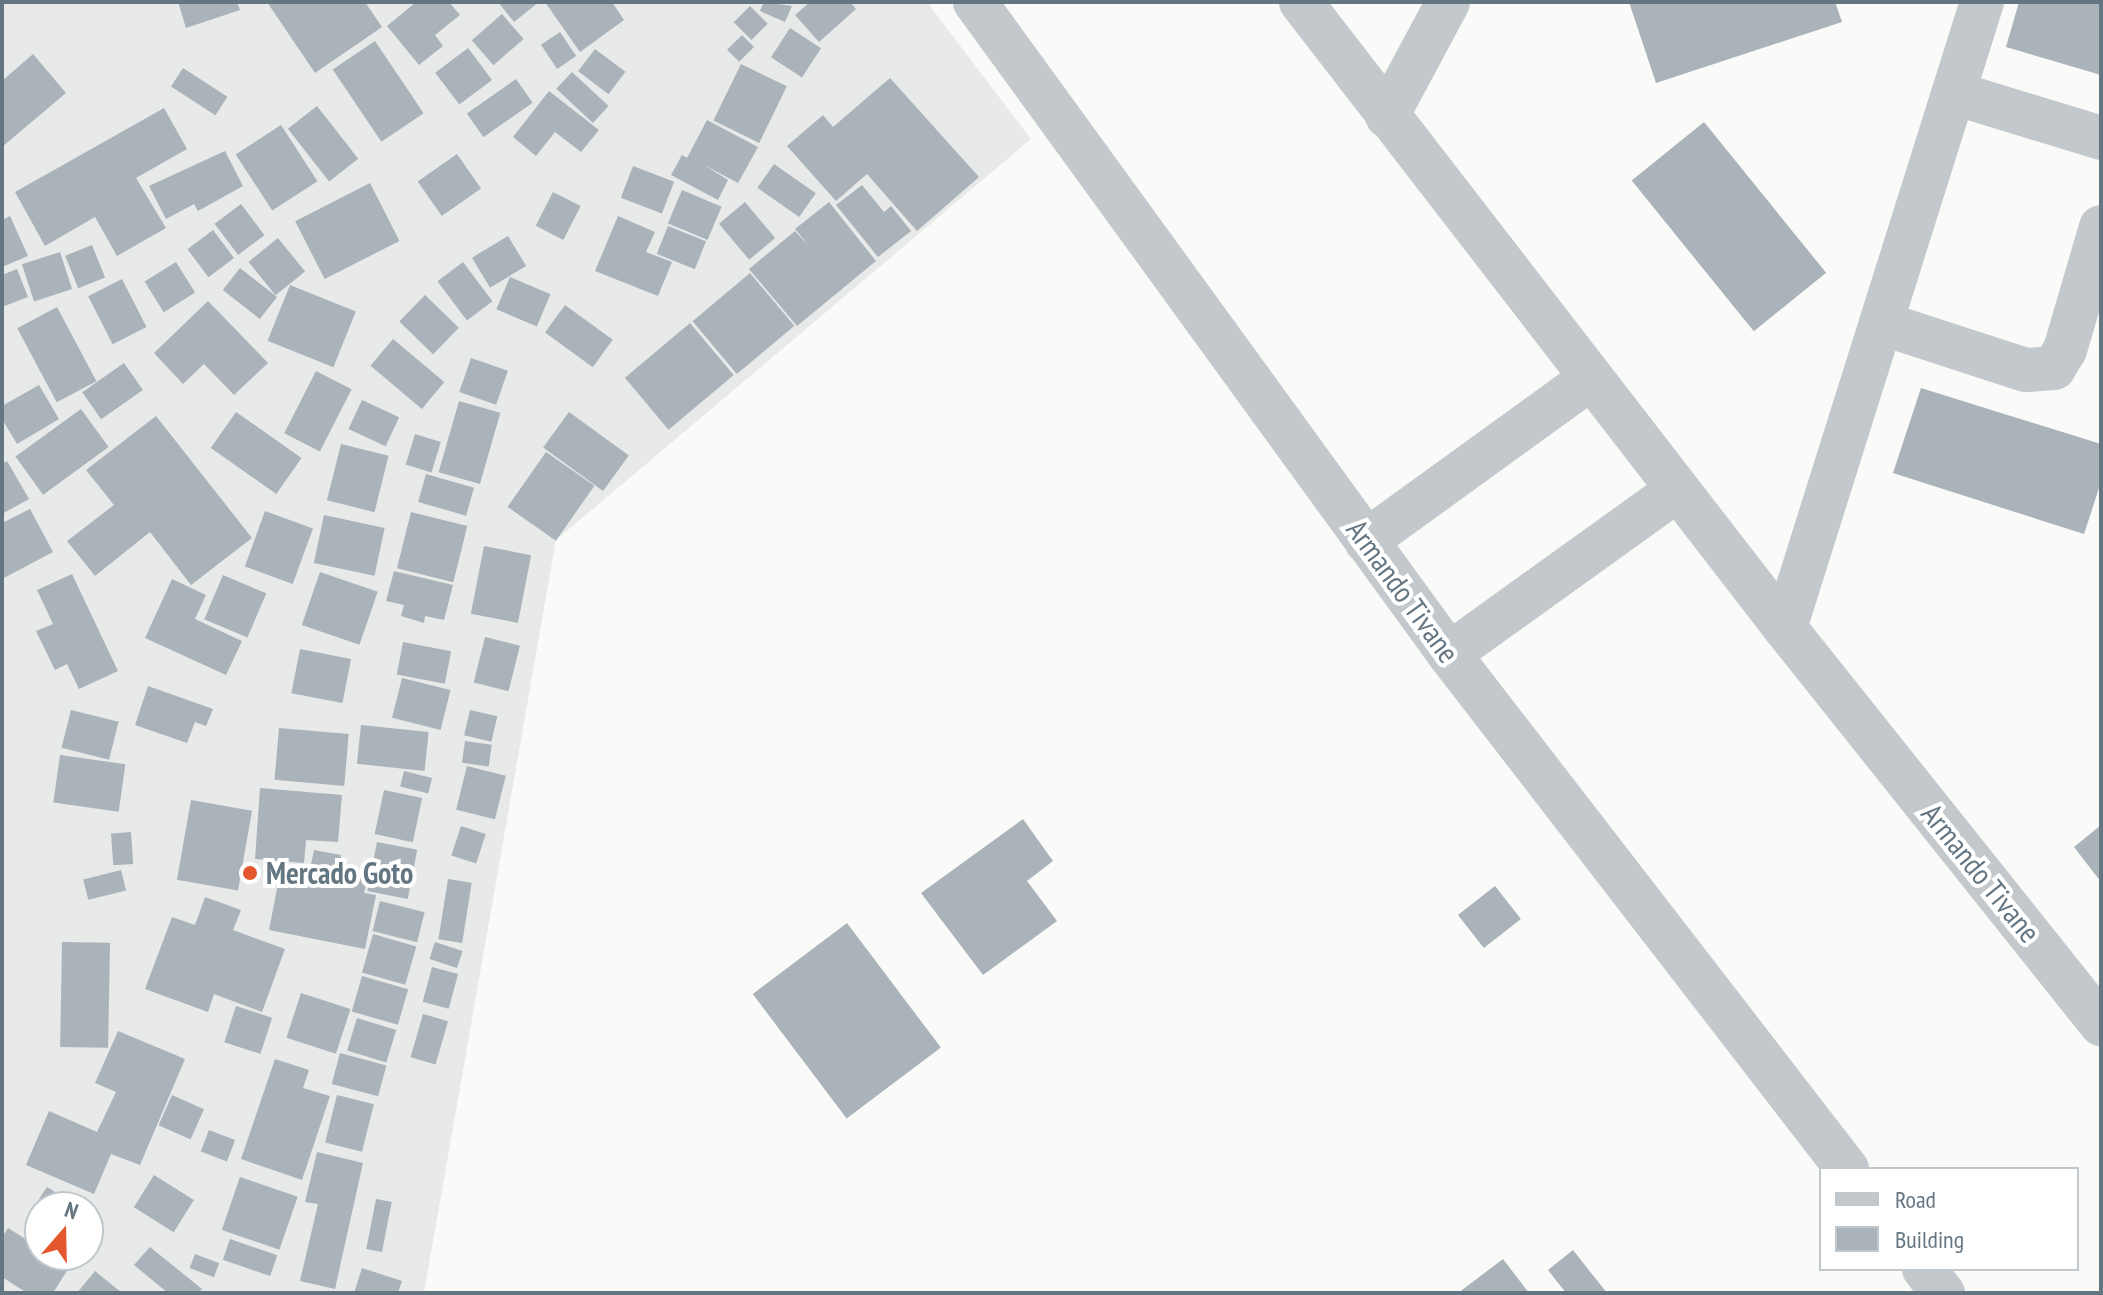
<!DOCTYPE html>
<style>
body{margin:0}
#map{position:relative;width:2103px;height:1295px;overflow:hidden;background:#fafaf8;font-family:"PT Sans Narrow",sans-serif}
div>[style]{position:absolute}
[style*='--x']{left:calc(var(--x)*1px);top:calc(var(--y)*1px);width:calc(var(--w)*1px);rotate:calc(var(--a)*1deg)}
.built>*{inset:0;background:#e8e9e9}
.building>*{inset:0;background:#aab3b9;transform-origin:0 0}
.minor>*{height:44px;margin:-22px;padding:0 22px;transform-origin:22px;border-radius:22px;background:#c3c8cc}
.tertiary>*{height:44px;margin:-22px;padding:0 22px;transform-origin:22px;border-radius:22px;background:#c3c8cc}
.dots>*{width:22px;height:22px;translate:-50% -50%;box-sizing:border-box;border:4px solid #fff;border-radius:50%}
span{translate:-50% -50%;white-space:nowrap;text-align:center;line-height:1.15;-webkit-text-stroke:8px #fff;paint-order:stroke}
.street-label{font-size:30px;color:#657683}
.poi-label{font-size:30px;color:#657683;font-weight:700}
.left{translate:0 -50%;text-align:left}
.frame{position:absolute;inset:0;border:4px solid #657683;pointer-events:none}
.legend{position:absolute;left:1819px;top:1167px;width:260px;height:104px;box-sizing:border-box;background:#fff;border:2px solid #c1c8cd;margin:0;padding:10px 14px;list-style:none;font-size:24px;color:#657683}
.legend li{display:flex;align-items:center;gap:16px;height:40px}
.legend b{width:40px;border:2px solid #c1c8cd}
.north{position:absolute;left:24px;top:1191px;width:80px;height:80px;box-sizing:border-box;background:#fff;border:2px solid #c1c8cd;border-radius:50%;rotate:20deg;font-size:22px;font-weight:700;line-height:32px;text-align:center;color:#657683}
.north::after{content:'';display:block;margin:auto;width:28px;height:36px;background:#e4572e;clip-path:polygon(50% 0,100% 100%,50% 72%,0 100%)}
</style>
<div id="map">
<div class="built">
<div style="clip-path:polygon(evenodd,2px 2px,927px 2px,1031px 139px,556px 540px,424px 1293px,2px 1293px,2px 2px,40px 1207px,88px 1207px,88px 1255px,40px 1255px,40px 1207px)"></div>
</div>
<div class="building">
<div style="clip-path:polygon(178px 2px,237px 2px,240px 10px,186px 28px)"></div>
<div style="clip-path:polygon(267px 2px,365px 2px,382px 27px,315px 73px)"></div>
<div style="clip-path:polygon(416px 2px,449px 2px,460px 15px,435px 35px,443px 46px,419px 65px,387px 26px)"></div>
<div style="clip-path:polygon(498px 2px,539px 2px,514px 22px)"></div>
<div style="clip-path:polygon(545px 2px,612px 2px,624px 20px,580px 52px)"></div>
<div style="clip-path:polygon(764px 2px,792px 6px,785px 22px,760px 11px)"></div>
<div style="clip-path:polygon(810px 2px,850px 2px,856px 9px,819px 42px,795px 15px)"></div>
<div style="clip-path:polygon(1629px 2px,1835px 2px,1842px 22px,1656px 83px)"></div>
<div style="clip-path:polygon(2019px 2px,2101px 2px,2101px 75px,2006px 47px)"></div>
<div style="left:750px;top:6px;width:25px;height:23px;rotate:45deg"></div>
<div style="left:502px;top:14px;width:33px;height:40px;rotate:49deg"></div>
<div style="left:790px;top:28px;width:37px;height:35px;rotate:33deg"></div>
<div style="left:560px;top:32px;width:29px;height:23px;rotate:56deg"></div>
<div style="left:742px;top:35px;width:17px;height:21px;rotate:45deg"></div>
<div style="left:375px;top:41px;width:87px;height:51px;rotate:56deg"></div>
<div style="left:468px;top:48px;width:40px;height:41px;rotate:53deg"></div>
<div style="left:595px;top:49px;width:38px;height:28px;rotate:37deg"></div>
<div style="clip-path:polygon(33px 54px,66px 93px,2px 147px,2px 81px)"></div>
<div style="left:741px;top:64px;width:51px;height:63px;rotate:26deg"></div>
<div style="left:183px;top:68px;width:53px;height:22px;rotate:33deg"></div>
<div style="left:572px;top:72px;width:50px;height:23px;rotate:43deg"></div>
<div style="clip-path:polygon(890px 78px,979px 177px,917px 231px,867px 174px,836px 201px,787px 146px,823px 115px,833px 127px)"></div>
<div style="left:516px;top:79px;width:29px;height:60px;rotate:55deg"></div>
<div style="clip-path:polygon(549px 91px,599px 130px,581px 152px,555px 132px,536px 156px,513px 137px)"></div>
<div style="left:317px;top:106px;width:67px;height:37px;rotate:52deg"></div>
<div style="clip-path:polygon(164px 108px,187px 149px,136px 178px,166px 228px,117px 256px,95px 217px,45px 246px,15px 192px)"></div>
<div style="clip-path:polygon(707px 120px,758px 147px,738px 183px,704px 165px,728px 180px,718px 200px,671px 175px,682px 155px,687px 158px)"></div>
<div style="left:1704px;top:122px;width:194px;height:93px;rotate:51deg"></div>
<div style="left:281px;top:125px;width:67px;height:54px;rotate:57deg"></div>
<div style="clip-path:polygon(225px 151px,243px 186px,198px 211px,194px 204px,166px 219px,149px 186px)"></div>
<div style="left:457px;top:154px;width:42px;height:48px;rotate:55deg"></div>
<div style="left:774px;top:164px;width:51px;height:29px;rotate:35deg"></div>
<div style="left:633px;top:166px;width:44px;height:34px;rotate:21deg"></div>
<div style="left:370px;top:183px;width:65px;height:84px;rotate:63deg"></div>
<div style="clip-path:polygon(862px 185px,884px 212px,891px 206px,911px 231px,878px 257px,836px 205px)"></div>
<div style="left:682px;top:190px;width:43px;height:36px;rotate:23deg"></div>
<div style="left:553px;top:192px;width:31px;height:38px;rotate:27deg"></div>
<div style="left:745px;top:202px;width:47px;height:34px;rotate:50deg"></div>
<div style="clip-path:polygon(829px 202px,876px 261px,797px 326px,749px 269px,795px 231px,810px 247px,795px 229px)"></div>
<div style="left:241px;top:204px;width:39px;height:33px;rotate:53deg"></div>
<div style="clip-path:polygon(10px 216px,28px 256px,2px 267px,2px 220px)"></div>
<div style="clip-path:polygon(618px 216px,655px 232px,646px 252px,672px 262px,658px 296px,595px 271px)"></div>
<div style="left:668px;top:226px;width:41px;height:30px;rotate:22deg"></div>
<div style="left:213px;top:230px;width:35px;height:32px;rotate:53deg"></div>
<div style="left:508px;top:236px;width:35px;height:42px;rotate:59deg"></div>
<div style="left:278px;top:238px;width:43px;height:38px;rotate:51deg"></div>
<div style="left:92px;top:245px;width:35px;height:29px;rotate:68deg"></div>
<div style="left:60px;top:252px;width:39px;height:40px;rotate:72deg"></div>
<div style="left:176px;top:262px;width:36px;height:37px;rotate:58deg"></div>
<div style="left:463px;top:262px;width:49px;height:32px;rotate:53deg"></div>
<div style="left:240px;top:268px;width:47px;height:28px;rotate:38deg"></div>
<div style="clip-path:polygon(17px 269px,28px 297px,2px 307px,2px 275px)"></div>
<div style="left:750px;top:273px;width:69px;height:75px;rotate:50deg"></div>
<div style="left:510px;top:277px;width:44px;height:35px;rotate:23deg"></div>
<div style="left:122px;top:279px;width:54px;height:38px;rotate:63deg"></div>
<div style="left:290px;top:285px;width:71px;height:60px;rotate:22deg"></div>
<div style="left:425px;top:295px;width:47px;height:37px;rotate:44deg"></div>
<div style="clip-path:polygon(208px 301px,268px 363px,234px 395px,204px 364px,183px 384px,154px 353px)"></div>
<div style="left:565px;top:305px;width:59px;height:34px;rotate:36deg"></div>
<div style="left:57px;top:307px;width:84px;height:45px;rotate:62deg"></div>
<div style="left:690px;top:323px;width:68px;height:85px;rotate:50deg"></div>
<div style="left:393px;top:339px;width:67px;height:35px;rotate:40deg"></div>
<div style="left:471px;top:358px;width:39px;height:36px;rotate:19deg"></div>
<div style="left:124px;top:363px;width:33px;height:51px;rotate:55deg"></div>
<div style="left:316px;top:371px;width:40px;height:70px;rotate:27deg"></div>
<div style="clip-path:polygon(39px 385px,59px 419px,17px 444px,2px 419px,2px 406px)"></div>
<div style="clip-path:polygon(1921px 388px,2101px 444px,2101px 482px,2084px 534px,1893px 473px)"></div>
<div style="left:362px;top:400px;width:41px;height:32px;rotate:25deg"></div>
<div style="left:459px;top:401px;width:43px;height:74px;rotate:16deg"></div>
<div style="left:81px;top:409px;width:47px;height:81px;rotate:54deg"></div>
<div style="left:236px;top:412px;width:80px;height:44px;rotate:35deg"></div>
<div style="left:569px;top:412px;width:74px;height:44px;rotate:36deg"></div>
<div style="clip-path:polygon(156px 416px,252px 538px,191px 585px,150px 532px,95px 576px,67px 541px,114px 505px,86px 470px)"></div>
<div style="left:415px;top:434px;width:27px;height:32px;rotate:17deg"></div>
<div style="left:341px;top:444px;width:49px;height:58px;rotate:14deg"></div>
<div style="left:546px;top:452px;width:59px;height:67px;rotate:35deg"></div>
<div style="clip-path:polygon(7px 461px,29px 499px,2px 514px,2px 464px)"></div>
<div style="left:426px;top:474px;width:50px;height:29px;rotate:16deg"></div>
<div style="clip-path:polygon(30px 509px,53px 552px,2px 579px,2px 523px)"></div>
<div style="left:265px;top:511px;width:51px;height:59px;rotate:20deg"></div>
<div style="left:411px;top:512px;width:58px;height:58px;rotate:14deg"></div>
<div style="left:324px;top:515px;width:62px;height:49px;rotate:12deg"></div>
<div style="left:484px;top:546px;width:48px;height:69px;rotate:11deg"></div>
<div style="clip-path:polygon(394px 571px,453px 585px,444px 620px,425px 616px,424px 623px,401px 616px,404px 605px,386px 601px)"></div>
<div style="left:320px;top:572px;width:61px;height:56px;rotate:19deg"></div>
<div style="clip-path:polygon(72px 574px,118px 671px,79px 689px,67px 664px,55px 670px,36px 631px,53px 624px,37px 590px)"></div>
<div style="left:223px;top:575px;width:47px;height:48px;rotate:23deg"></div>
<div style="clip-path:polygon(172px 579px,206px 595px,195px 619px,242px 641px,226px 675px,145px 638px)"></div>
<div style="left:485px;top:637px;width:36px;height:47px;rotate:14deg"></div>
<div style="left:403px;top:642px;width:49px;height:33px;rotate:11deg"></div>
<div style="left:300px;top:649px;width:52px;height:45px;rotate:11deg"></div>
<div style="left:402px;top:678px;width:50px;height:41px;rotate:14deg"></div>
<div style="clip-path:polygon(148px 686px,213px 709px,206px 726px,195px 722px,187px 743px,135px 725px)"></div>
<div style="left:71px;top:710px;width:49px;height:39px;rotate:14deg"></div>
<div style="left:470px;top:710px;width:28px;height:26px;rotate:13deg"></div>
<div style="left:361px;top:725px;width:68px;height:39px;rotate:6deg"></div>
<div style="left:279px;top:728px;width:70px;height:52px;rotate:5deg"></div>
<div style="left:465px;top:741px;width:27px;height:22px;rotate:8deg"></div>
<div style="left:60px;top:755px;width:66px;height:48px;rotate:8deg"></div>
<div style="left:467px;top:766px;width:40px;height:45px;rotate:14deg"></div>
<div style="left:404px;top:771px;width:29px;height:16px;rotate:14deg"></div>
<div style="clip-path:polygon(260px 788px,342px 795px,338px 842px,306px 840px,304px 863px,255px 859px)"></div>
<div style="left:384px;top:790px;width:39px;height:45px;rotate:12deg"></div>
<div style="left:191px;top:800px;width:62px;height:81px;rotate:10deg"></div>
<div style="clip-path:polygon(1023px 819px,1053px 861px,1027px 881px,1057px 921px,983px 975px,921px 893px)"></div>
<div style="clip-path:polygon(2101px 825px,2101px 882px,2074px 847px)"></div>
<div style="left:461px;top:826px;width:26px;height:31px;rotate:18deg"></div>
<div style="left:131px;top:832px;width:32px;height:20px;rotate:86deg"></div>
<div style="left:377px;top:842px;width:41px;height:50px;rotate:11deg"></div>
<div style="clip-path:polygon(314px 850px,341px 855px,339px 871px,368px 877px,364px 893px,376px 895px,365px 949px,269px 930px,282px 863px,310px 869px)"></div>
<div style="left:121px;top:870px;width:21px;height:39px;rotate:76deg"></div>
<div style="left:448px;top:879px;width:24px;height:61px;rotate:9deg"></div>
<div style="left:1495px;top:886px;width:42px;height:47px;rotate:52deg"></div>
<div style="clip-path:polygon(205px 897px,241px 910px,233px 930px,285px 949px,262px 1012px,214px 994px,208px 1012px,145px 989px,172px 917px,195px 925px)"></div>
<div style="left:380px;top:901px;width:46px;height:31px;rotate:14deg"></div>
<div style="left:847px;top:923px;width:156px;height:118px;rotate:53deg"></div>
<div style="left:373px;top:934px;width:45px;height:40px;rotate:16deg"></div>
<div style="left:62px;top:942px;width:48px;height:105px;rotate:1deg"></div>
<div style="left:435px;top:942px;width:29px;height:18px;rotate:18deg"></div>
<div style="left:432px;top:967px;width:27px;height:36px;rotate:15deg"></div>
<div style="left:362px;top:976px;width:48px;height:37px;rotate:16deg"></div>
<div style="left:301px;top:993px;width:52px;height:47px;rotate:18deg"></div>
<div style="left:236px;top:1006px;width:38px;height:38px;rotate:18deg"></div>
<div style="left:423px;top:1014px;width:26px;height:45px;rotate:16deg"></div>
<div style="left:357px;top:1018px;width:41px;height:34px;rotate:17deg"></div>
<div style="clip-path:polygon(118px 1031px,185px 1059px,140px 1165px,111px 1154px,94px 1194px,26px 1165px,49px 1111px,97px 1132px,116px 1092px,95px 1083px)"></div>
<div style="left:340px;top:1053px;width:48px;height:32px;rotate:15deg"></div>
<div style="clip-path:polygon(275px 1059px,309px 1070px,303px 1088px,330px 1096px,302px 1180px,241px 1159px)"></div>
<div style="left:172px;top:1095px;width:35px;height:33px;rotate:24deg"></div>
<div style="left:337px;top:1095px;width:38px;height:49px;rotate:14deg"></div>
<div style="left:209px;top:1130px;width:28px;height:23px;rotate:21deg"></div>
<div style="clip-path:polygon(317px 1152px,363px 1163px,335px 1289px,300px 1281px,318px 1204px,305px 1202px)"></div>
<div style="left:154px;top:1175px;width:47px;height:38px;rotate:32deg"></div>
<div style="left:240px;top:1177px;width:61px;height:56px;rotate:19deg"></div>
<div style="clip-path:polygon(47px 1187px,79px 1207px,40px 1207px,40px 1228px,26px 1219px)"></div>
<div style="left:376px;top:1199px;width:16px;height:51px;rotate:11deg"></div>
<div style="clip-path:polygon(88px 1212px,104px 1223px,88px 1249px)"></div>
<div style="clip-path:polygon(8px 1228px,40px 1248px,40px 1255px,52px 1255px,70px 1266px,53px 1293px,27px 1293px,2px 1277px,2px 1238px)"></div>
<div style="left:230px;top:1239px;width:50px;height:22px;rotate:19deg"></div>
<div style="clip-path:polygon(150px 1247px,202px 1289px,198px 1293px,168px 1293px,134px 1265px)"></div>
<div style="clip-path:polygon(1573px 1250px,1607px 1293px,1566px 1293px,1548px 1270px)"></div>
<div style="left:195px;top:1254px;width:26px;height:15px;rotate:21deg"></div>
<div style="clip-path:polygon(1503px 1259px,1529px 1293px,1458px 1293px)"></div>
<div style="clip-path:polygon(362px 1268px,402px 1281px,398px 1293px,354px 1293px)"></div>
<div style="clip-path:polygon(95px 1271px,122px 1293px,77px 1293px)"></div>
</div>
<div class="minor">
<div style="--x:1954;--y:93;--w:154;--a:17"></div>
<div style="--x:1387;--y:116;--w:129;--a:-61.8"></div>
<div style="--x:1881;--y:323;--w:152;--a:18"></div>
<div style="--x:2026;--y:370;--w:28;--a:-4"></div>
<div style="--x:2054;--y:368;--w:21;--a:-59"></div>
<div style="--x:2065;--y:350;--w:128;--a:-73.7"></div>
<div style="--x:1785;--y:628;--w:656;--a:-72.53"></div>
</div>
<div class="tertiary">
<div style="--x:975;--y:2;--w:806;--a:53.98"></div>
<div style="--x:1449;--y:654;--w:651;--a:52.3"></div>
<div style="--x:1301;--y:2;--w:791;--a:52.29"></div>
<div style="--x:1785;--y:628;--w:507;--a:51.41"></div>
<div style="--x:1366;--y:541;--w:276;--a:-35.9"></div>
<div style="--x:1449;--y:654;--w:281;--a:-35.7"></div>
<div style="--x:1924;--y:1269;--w:31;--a:52"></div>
</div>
<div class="dots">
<div style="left:250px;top:873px;background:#e4572e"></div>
</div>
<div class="street-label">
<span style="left:1403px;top:591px;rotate:54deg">Armando Tivane</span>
<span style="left:1981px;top:873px;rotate:51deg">Armando Tivane</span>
</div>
<div class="poi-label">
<span class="left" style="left:266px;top:873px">Mercado Goto</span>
</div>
<div class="frame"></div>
<ul class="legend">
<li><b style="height:10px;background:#c3c8cc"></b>Road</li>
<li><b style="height:22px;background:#aab3b9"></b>Building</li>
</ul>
<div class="north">N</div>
</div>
